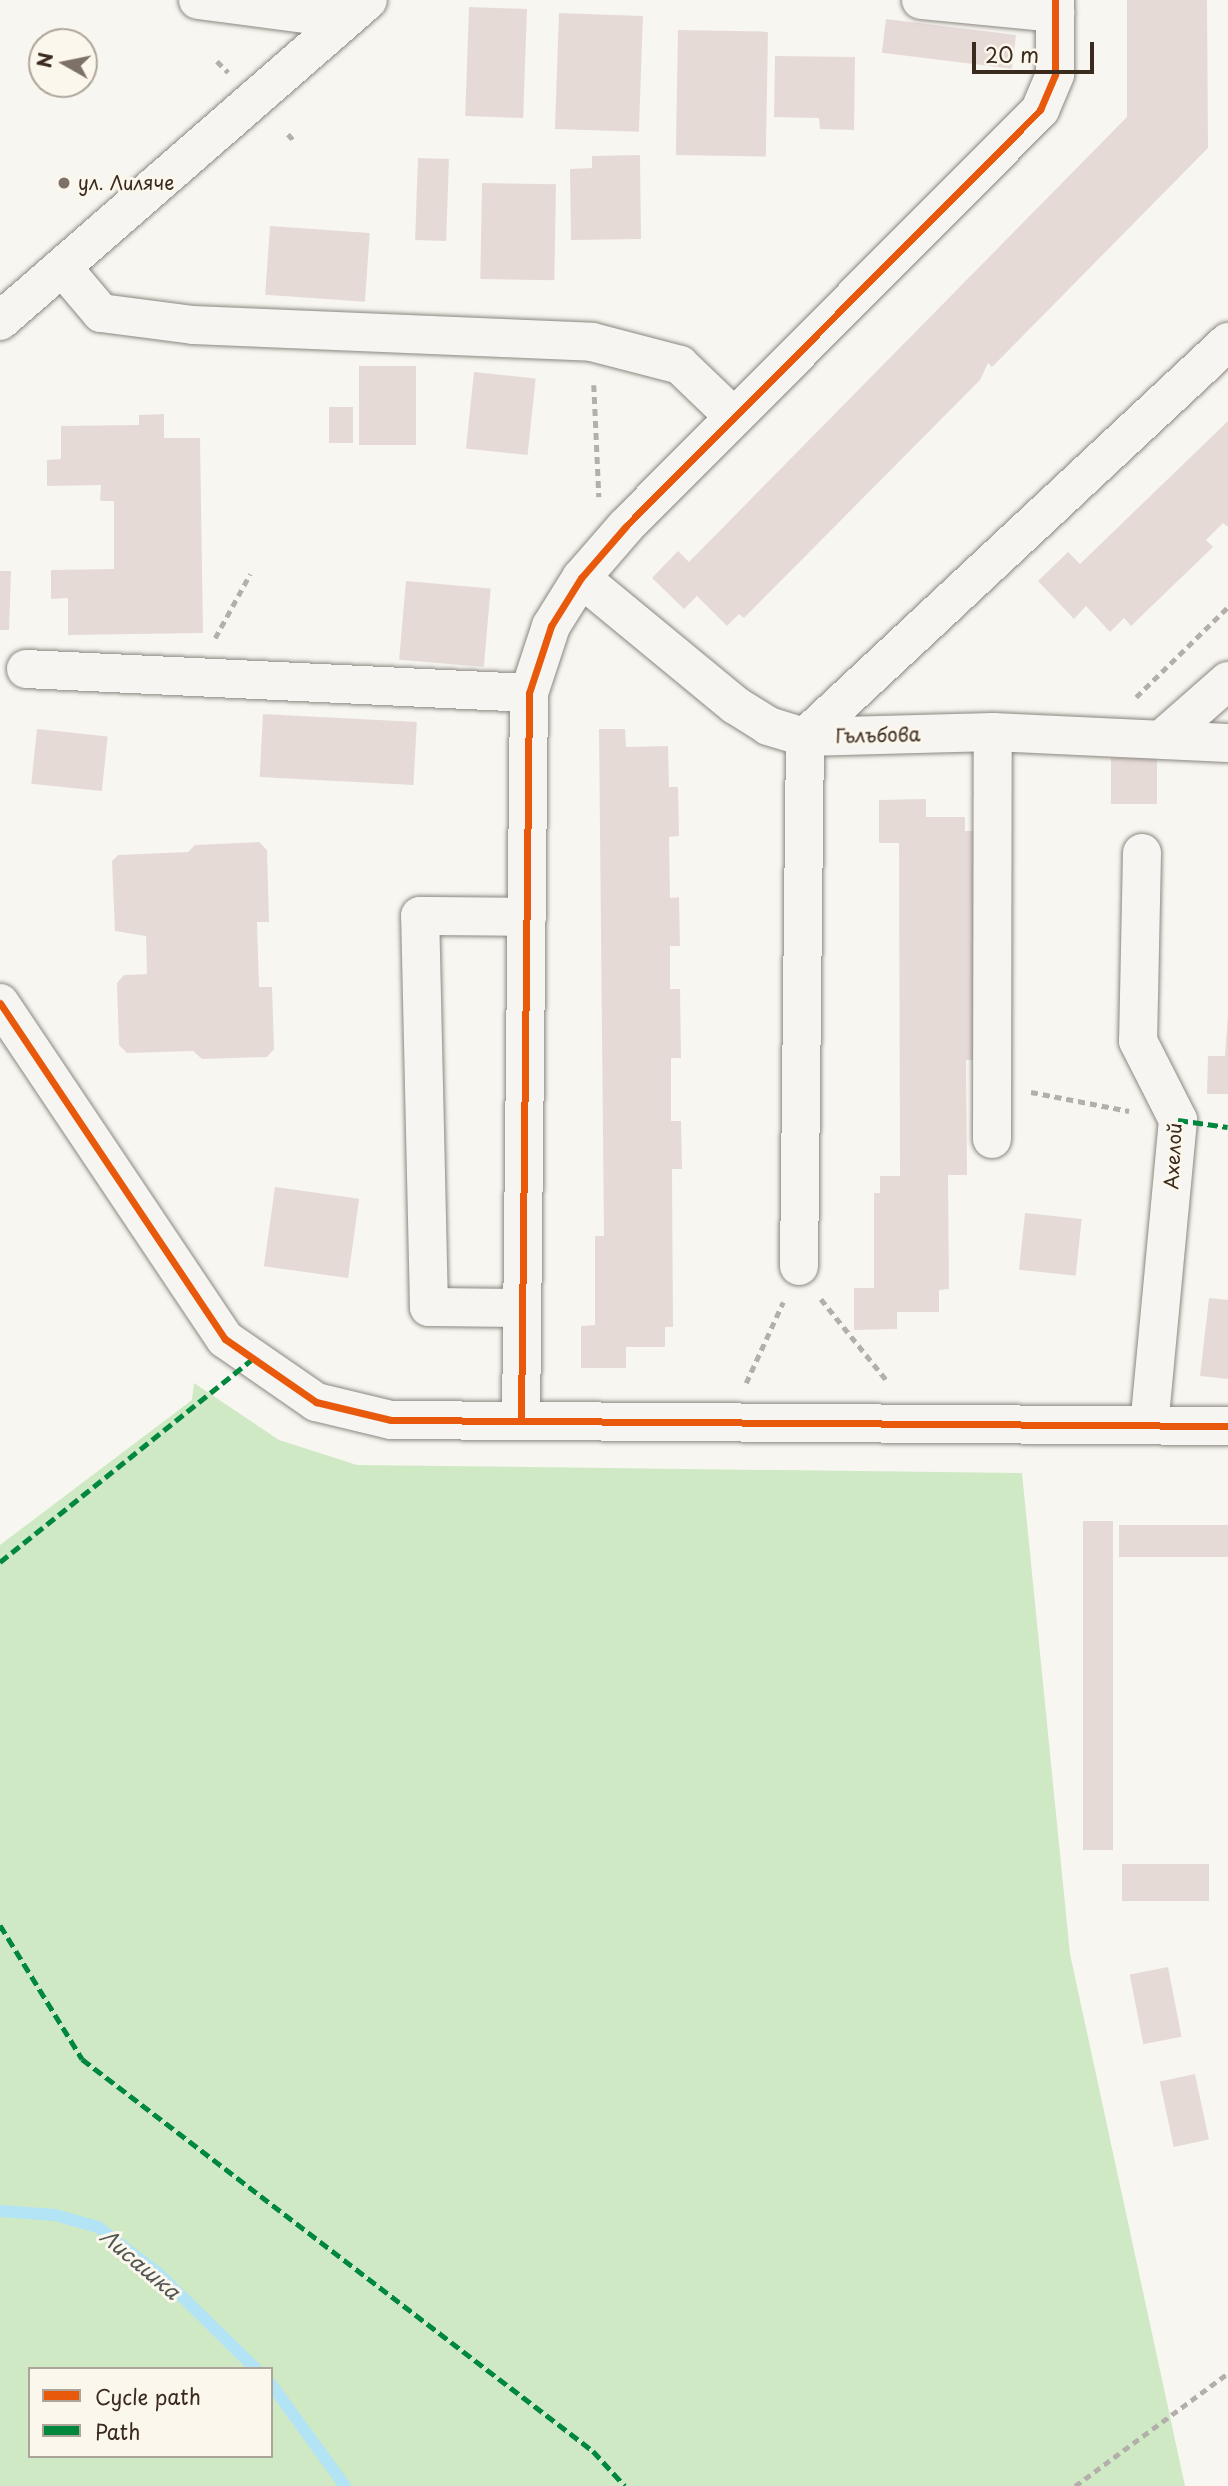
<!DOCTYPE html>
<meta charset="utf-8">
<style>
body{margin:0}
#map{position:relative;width:1228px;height:2486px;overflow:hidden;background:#f8f6f0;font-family:"Playpen Sans",sans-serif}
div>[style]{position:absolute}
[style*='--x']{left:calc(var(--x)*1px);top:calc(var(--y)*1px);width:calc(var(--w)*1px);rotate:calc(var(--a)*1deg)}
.green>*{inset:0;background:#cfe9c4}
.stream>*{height:12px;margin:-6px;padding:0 6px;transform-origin:6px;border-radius:6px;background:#b3e4f5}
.building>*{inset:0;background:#e6dad6;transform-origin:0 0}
.path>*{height:4.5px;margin-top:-2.25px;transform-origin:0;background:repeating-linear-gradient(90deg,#b3b0ac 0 7px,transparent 0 12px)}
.roads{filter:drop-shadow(0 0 2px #8b8781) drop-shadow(0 0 2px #8b8781)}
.minor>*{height:38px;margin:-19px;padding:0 19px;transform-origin:19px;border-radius:19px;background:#f6f5f1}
.quiet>*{height:5px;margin-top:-2.5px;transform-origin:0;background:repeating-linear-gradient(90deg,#00873e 0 10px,transparent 0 15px)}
.cycleway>*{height:7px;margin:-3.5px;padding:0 3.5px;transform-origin:3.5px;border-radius:3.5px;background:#e8590c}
.dots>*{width:19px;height:19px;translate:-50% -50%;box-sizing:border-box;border:4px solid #fbf7ec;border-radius:50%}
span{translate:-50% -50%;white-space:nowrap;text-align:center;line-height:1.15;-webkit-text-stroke:6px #fbf7ec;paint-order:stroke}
.poi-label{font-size:19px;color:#3b2a1e}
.left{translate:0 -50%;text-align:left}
.street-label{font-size:19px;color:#3b2a1e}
.water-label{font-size:21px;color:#525654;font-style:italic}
.legend{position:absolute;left:28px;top:2367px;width:245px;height:91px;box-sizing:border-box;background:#fbf7ec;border:2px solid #aea59a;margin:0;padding:9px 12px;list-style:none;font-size:21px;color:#3b2a1e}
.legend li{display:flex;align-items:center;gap:14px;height:35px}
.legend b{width:35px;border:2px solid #aea59a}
.north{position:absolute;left:28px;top:28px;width:70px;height:70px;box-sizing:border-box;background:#fbf7ec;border:2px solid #aea59a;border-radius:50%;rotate:279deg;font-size:19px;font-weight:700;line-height:28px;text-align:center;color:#3b2a1e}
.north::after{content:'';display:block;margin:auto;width:24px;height:32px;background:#7d7168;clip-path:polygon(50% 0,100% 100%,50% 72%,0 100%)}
.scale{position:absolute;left:972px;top:42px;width:122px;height:32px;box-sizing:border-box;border:4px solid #3b2a1e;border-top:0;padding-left:9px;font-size:21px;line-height:24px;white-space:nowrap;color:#3b2a1e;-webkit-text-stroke:5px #fbf7ec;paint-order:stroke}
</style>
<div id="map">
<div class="green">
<div style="clip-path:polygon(evenodd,194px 1383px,279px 1440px,357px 1465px,1022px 1473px,1070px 1954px,1185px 2486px,0 2486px,0 1545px,192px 1400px,194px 1383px,30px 2369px,271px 2369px,271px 2456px,30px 2456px,30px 2369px)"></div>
</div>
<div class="stream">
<div style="--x:0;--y:2211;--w:55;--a:4.2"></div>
<div style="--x:55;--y:2215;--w:45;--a:15.6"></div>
<div style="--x:98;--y:2227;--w:76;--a:37.5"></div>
<div style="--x:158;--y:2273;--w:137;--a:44.4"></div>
<div style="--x:271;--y:2384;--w:126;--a:54"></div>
</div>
<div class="building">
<div style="clip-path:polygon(1127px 0,1207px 0,1208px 148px,992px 367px,988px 363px,980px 380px,744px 618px,739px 614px,727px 626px,697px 596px,684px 609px,652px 578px,678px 551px,689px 562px,1127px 117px)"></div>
<div style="left:469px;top:7px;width:58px;height:109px;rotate:2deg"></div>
<div style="left:559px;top:13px;width:84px;height:116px;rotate:2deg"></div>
<div style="left:886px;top:19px;width:131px;height:34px;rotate:7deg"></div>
<div style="left:678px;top:30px;width:90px;height:125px;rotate:1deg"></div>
<div style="clip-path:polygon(775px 56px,855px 57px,854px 130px,820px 129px,819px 118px,774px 117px)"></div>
<div style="clip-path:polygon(640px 155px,641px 239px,571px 240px,570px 169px,592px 168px,592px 156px)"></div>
<div style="left:418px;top:158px;width:31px;height:82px;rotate:2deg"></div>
<div style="left:482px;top:183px;width:74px;height:96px;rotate:1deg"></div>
<div style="left:270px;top:226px;width:100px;height:69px;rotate:4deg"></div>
<div style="left:359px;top:366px;width:57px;height:79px"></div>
<div style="left:474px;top:372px;width:62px;height:77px;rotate:6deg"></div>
<div style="left:353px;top:407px;width:36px;height:24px;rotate:90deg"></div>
<div style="clip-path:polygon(164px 414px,164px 438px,200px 438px,203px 633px,68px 635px,68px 598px,51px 599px,51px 570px,114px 569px,114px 501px,100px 501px,101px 485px,47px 486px,47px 460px,61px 459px,61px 426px,139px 425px,139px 415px)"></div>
<div style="clip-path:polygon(1228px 421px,1228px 527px,1223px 523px,1206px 540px,1213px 547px,1131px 626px,1124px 618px,1110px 632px,1086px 606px,1074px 619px,1038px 581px,1068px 552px,1080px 564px)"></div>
<div style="clip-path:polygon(0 571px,11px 571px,9px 630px,0 630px)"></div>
<div style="left:406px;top:581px;width:85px;height:79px;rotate:5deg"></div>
<div style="left:263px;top:714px;width:154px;height:63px;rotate:3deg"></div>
<div style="left:37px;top:729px;width:71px;height:55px;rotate:6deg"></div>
<div style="clip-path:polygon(599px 729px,625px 729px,626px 747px,668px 746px,669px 787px,678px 787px,679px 836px,669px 837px,670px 898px,679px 897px,680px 946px,670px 946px,670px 989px,680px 989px,681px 1058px,671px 1058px,671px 1121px,681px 1121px,682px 1169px,672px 1169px,673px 1327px,665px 1327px,665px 1347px,626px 1347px,626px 1368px,581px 1368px,581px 1326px,595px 1325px,595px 1236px,604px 1236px)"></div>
<div style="left:1111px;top:758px;width:46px;height:46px"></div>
<div style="clip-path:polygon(926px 799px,926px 817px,965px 817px,965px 831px,975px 831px,977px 1060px,966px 1060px,967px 1175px,948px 1175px,949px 1289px,939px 1290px,939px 1312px,897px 1312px,897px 1329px,854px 1330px,854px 1288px,874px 1288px,874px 1193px,880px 1193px,880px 1176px,900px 1176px,899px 843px,879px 843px,879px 800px)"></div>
<div style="clip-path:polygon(259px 842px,267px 850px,269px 922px,257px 922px,259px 987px,272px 987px,274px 1049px,267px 1057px,202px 1059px,193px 1051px,127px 1053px,119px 1045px,117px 983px,124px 975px,147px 974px,146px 936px,115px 931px,112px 861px,118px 855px,188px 852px,195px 845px)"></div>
<div style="clip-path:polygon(1228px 1013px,1228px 1094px,1207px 1094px,1208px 1056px,1225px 1056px)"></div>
<div style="left:275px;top:1187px;width:85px;height:80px;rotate:8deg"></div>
<div style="left:1025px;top:1213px;width:57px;height:57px;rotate:6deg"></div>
<div style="clip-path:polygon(1209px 1298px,1228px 1300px,1228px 1379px,1200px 1376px)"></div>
<div style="left:1083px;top:1521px;width:30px;height:329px"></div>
<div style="left:1228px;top:1525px;width:32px;height:109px;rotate:90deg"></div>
<div style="left:1209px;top:1864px;width:37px;height:87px;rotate:90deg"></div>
<div style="left:1168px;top:1967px;width:71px;height:39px;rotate:79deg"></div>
<div style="left:1195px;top:2074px;width:67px;height:36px;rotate:78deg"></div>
</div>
<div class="path">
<div style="--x:217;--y:61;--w:16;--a:45"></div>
<div style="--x:288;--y:134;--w:11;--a:49"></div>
<div style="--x:594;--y:385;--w:112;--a:87.4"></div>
<div style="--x:215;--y:638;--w:73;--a:-61.3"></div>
<div style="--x:1136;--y:697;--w:129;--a:-44.4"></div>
<div style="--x:1031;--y:1092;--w:100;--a:11"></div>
<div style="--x:821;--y:1299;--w:107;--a:51.1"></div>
<div style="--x:746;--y:1383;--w:89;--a:-65.4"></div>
<div style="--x:1075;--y:2486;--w:190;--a:-36.4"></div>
</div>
<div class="roads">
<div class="minor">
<div style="--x:198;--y:0;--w:146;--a:7.5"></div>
<div style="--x:921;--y:0;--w:135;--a:5.5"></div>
<div style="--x:63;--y:268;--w:59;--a:49.8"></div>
<div style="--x:101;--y:313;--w:93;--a:7.4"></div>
<div style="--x:193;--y:325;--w:399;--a:2.4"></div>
<div style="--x:592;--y:342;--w:91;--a:14.6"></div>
<div style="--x:680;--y:365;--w:75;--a:43.9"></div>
<div style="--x:0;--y:321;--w:488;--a:-41.1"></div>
<div style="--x:581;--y:578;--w:200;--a:39.5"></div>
<div style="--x:735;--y:705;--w:39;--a:32"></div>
<div style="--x:768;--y:726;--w:39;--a:17"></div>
<div style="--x:805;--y:737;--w:188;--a:-1.5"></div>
<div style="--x:993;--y:732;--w:235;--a:2.7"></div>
<div style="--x:26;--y:669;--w:504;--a:2.73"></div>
<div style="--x:1162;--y:739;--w:88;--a:-41.3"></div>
<div style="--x:1142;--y:853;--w:188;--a:91.2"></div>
<div style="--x:1138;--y:1041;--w:89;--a:63.1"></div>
<div style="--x:1178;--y:1120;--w:306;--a:95.4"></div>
<div style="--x:0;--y:1003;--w:404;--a:56.2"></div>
<div style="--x:225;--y:1339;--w:111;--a:34.7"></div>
<div style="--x:316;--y:1402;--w:77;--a:13.5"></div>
<div style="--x:391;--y:1420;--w:837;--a:0.41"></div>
<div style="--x:992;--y:1139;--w:407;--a:-89.9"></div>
<div style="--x:799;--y:1266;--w:529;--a:-89.35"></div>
<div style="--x:805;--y:737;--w:579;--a:-43.04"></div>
<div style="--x:522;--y:1308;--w:93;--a:-179.4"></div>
<div style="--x:429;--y:1307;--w:391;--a:-91.3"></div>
<div style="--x:420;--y:916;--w:107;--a:0.5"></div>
<div style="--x:521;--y:1421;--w:728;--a:-89.37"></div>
<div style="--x:529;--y:693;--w:71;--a:-71.8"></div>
<div style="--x:551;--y:626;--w:57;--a:-58"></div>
<div style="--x:581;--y:578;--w:69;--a:-49.1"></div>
<div style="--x:626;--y:526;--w:587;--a:-45.14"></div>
<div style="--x:1040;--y:110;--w:39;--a:-67"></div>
<div style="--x:1055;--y:74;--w:74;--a:-90"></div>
</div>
</div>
<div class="quiet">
<div style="--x:1178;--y:1120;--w:50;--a:8"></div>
<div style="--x:0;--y:1562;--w:322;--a:-38.8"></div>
<div style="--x:0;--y:1925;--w:157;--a:58.5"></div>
<div style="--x:82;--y:2059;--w:644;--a:37.49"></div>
<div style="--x:593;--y:2451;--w:47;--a:47.6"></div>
</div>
<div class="cycleway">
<div style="--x:0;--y:1003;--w:404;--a:56.2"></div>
<div style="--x:225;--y:1339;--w:111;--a:34.7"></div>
<div style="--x:316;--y:1402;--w:77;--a:13.5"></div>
<div style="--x:391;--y:1420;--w:837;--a:0.41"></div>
<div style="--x:521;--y:1421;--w:728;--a:-89.37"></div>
<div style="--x:529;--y:693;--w:71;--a:-71.8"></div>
<div style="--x:551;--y:626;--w:57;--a:-58"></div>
<div style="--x:581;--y:578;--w:69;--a:-49.1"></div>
<div style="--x:626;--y:526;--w:587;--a:-45.14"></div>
<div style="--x:1040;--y:110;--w:39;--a:-67"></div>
<div style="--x:1055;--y:74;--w:74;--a:-90"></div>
</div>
<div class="dots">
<div style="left:64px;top:183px;background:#7d7168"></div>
</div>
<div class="poi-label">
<span class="left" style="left:78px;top:183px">ул. Лиляче</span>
</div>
<div class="street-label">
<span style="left:878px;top:735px;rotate:-1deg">Гълъбова</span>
<span style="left:1173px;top:1156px;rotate:-87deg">Ахелой</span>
</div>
<div class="water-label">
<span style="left:141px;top:2263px;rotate:40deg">Лисашка</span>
</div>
<ul class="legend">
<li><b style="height:9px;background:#e8590c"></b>Cycle path</li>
<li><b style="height:9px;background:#00873e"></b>Path</li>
</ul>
<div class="north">N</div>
<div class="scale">20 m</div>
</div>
